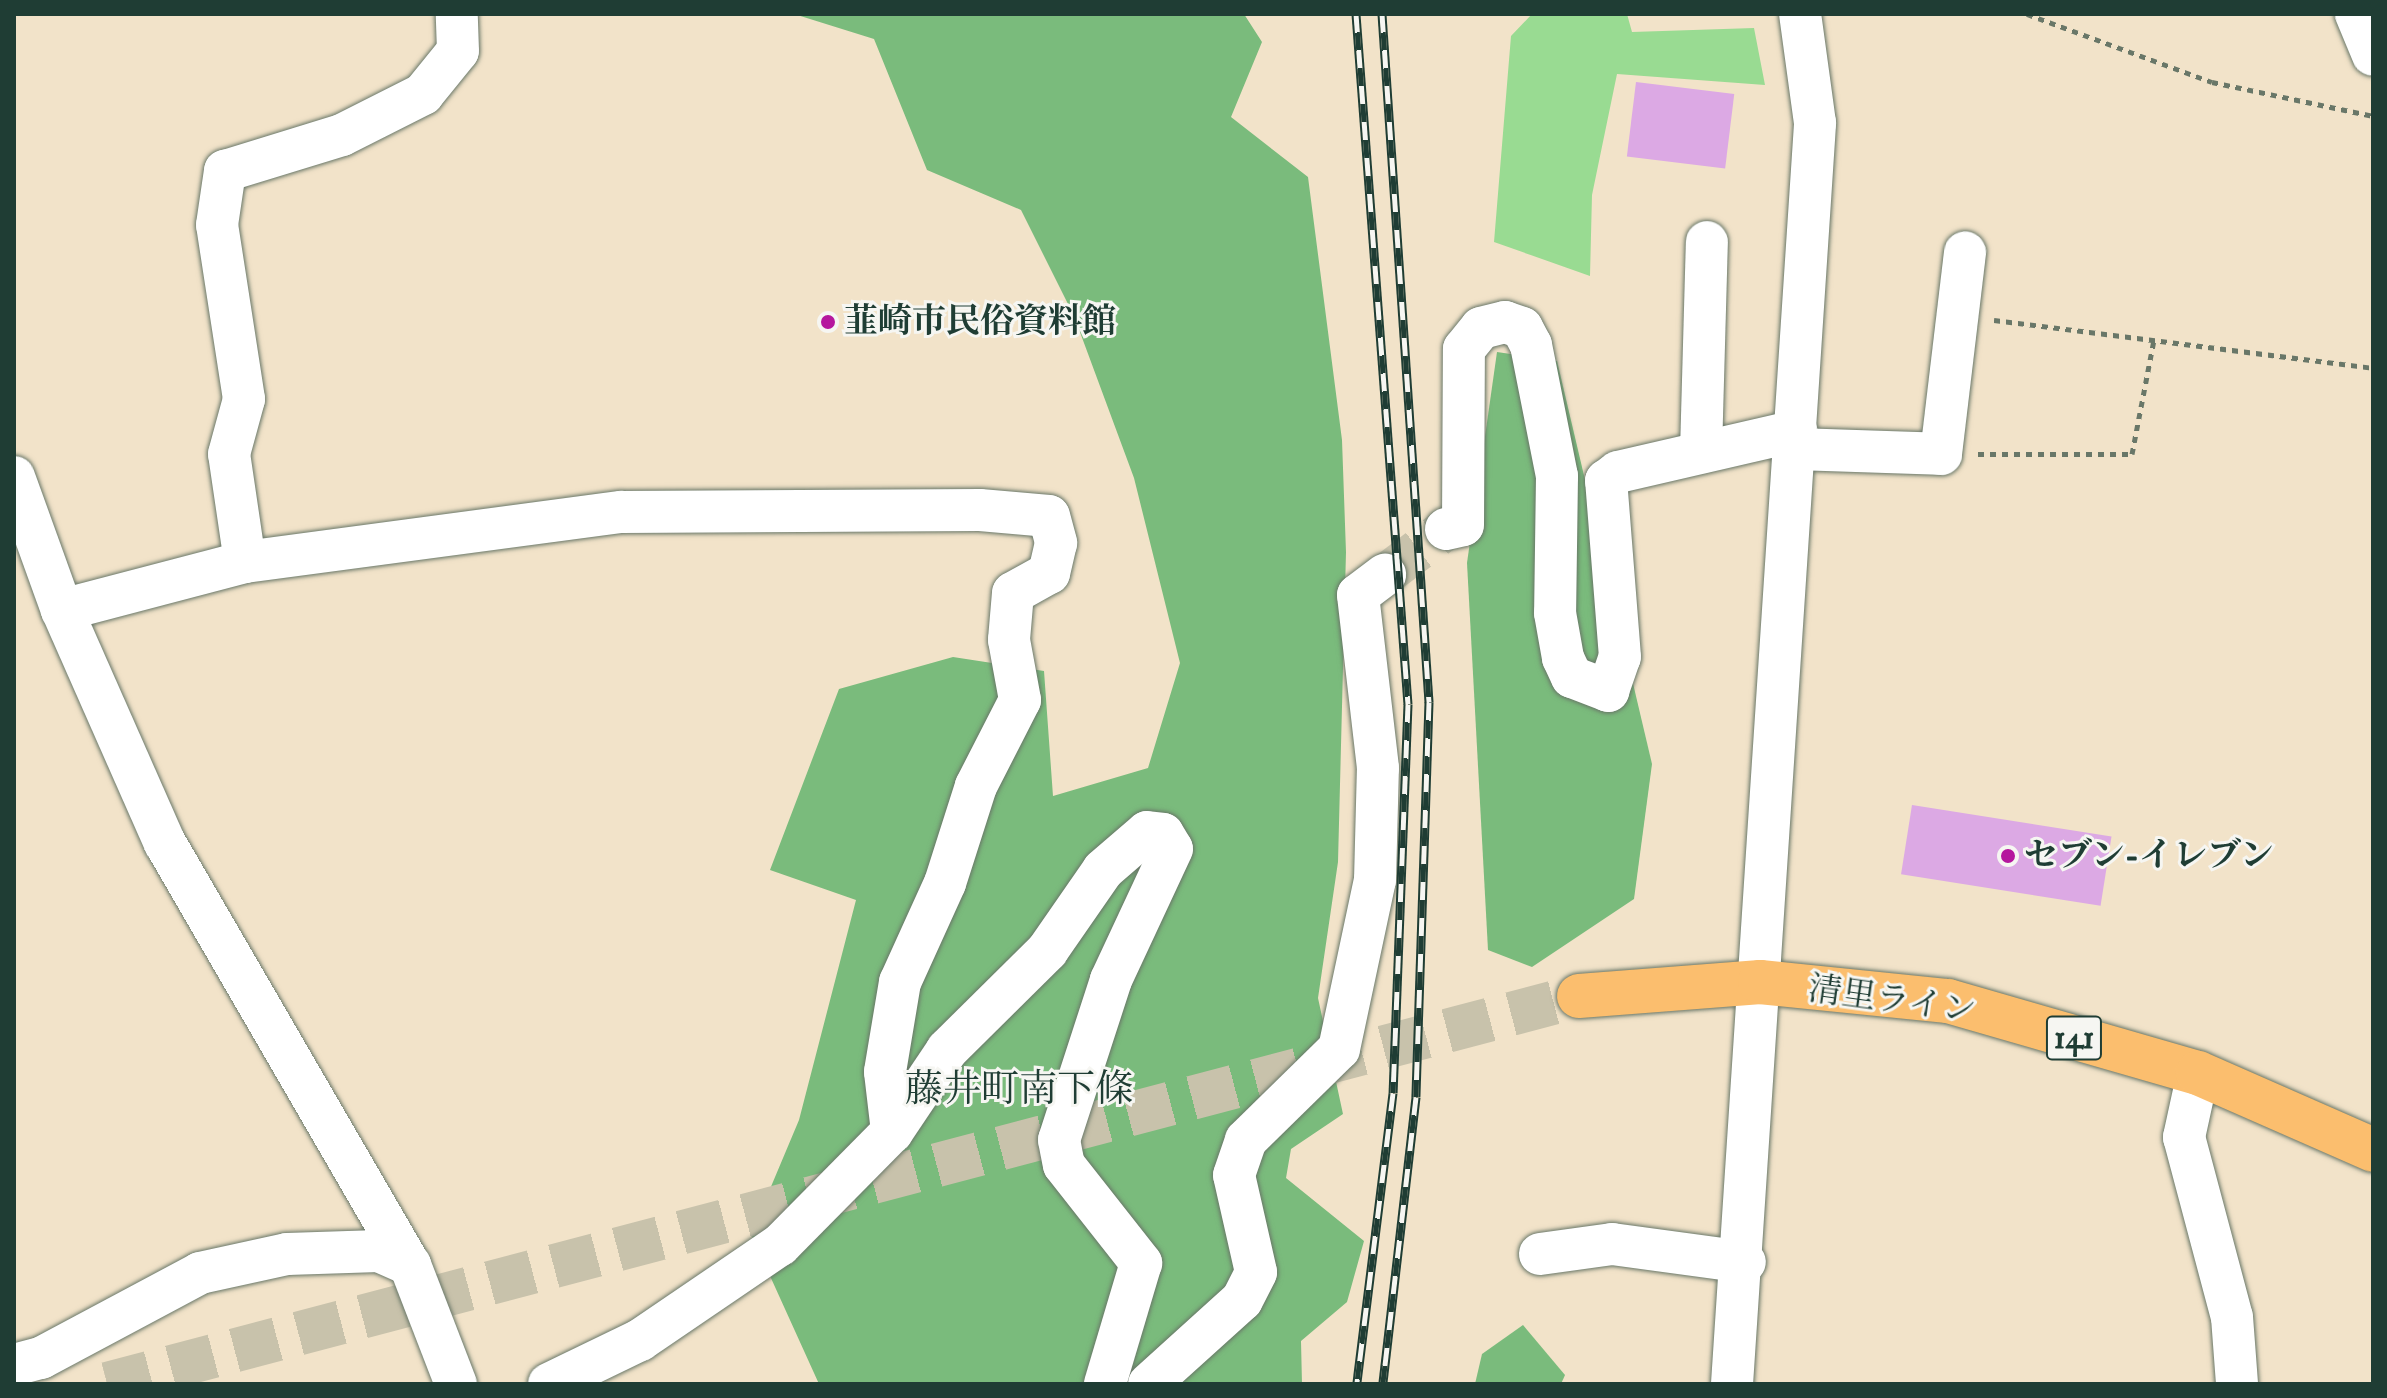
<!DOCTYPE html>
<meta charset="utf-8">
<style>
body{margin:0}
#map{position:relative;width:2387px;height:1398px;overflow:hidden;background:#f2e3c9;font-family:"IM FELL Double Pica","Noto Serif JP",serif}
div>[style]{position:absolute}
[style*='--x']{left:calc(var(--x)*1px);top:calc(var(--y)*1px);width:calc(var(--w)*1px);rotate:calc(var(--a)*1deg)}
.green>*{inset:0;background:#99db92}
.forest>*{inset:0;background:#7abb7c}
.building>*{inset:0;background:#dca9e4;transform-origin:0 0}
.minor-tunnel>*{height:42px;margin-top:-21px;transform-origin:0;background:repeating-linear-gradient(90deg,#c8c2ab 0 42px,transparent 0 63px)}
.highway-tunnel>*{height:44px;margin-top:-22px;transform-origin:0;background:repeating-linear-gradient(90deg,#c8c2ab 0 44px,transparent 0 66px)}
.path>*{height:5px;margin-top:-2.5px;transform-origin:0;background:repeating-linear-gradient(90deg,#697768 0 6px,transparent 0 12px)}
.roads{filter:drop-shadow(0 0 2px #697768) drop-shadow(0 0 2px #697768)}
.minor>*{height:42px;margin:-21px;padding:0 21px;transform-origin:21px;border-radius:21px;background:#fff}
.highway>*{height:44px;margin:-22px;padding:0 22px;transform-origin:22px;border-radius:22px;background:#fbbe6e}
.rail>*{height:9px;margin-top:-4.5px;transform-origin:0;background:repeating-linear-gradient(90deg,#f6f6f2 0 18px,#1f3d34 0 36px);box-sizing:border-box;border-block:2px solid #1f3d34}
.dots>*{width:22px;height:22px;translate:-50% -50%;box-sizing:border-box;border:4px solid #f6f6f2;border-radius:50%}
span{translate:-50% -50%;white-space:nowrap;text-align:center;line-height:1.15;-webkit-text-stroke:6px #f6f6f2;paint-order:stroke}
.shield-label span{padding:2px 6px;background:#f6f6f2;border:2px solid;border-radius:6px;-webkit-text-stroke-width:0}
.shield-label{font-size:32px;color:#1f3d34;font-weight:700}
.poi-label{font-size:34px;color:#1f3d34;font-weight:700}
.left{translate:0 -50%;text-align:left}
.street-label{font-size:34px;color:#1f3d34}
.quarter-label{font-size:38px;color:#1f3d34}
.frame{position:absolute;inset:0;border:16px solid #1f3d34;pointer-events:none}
</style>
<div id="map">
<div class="green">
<div style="clip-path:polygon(1532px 14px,1627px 14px,1632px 32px,1754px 28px,1765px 85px,1617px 74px,1592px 195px,1590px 276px,1494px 242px,1511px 36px)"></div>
</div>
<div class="forest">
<div style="clip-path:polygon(794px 14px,1244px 14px,1262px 42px,1231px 117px,1308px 177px,1342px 440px,1346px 552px,1338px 862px,1318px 998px,1343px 1114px,1291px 1149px,1286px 1178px,1364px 1241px,1347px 1302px,1301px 1341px,1302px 1384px,819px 1384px,751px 1234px,799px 1120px,856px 900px,770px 870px,839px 689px,953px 657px,1044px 671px,1053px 796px,1148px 768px,1180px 663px,1134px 478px,1074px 316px,1021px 210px,927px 170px,874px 39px)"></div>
<div style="clip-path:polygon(1497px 352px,1557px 361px,1652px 764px,1634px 899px,1532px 967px,1488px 950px,1467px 563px)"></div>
<div style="clip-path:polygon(1523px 1325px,1565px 1375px,1561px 1384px,1475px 1384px,1482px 1354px)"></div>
</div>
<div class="building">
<div style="left:1636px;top:82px;width:99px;height:75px;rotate:7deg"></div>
<div style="left:1912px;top:805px;width:202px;height:70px;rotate:9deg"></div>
</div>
<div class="minor-tunnel">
<div style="--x:1385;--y:575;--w:76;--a:-37"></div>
</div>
<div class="highway-tunnel">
<div style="--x:107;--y:1384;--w:1522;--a:-14.77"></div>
</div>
<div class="path">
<div style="--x:2027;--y:14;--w:197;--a:20.2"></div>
<div style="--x:2212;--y:82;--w:165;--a:11.9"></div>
<div style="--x:1994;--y:320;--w:382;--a:7.2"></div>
<div style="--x:1978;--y:454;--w:154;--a:0"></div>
<div style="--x:2132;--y:454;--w:116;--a:-79.1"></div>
</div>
<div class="roads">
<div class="minor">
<div style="--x:2356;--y:14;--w:44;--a:67.5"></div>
<div style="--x:1794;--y:449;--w:147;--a:1.9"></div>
<div style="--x:1941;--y:454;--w:203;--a:-83.2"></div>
<div style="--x:1701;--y:452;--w:210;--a:-88.4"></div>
<div style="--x:14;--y:477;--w:141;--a:70.2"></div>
<div style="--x:62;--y:610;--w:255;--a:66.2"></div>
<div style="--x:165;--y:843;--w:488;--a:59.9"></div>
<div style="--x:410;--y:1265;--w:128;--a:68.9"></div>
<div style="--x:1446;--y:529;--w:17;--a:-13"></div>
<div style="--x:1463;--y:525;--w:176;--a:-89.7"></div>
<div style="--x:1464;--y:349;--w:27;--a:-51"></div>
<div style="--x:1481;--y:328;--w:25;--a:-14"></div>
<div style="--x:1505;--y:322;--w:18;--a:19"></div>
<div style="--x:1522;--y:328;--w:19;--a:62"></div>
<div style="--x:1531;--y:345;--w:134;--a:78.8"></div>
<div style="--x:1557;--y:476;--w:137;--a:90.8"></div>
<div style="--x:1555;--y:613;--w:46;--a:79.9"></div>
<div style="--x:1563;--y:658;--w:21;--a:65"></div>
<div style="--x:1572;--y:677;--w:39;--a:21"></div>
<div style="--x:1608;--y:691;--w:36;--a:-71"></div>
<div style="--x:1620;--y:657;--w:177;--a:-94.5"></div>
<div style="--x:1606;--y:481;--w:15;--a:-37"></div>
<div style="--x:1618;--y:472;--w:183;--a:-13"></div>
<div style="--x:245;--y:562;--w:109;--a:-98.4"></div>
<div style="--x:229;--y:454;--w:57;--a:-74.7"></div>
<div style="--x:244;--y:399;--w:176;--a:-98.8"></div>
<div style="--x:217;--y:225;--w:55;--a:-81.6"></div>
<div style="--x:225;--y:171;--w:122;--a:-17.1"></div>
<div style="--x:342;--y:135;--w:91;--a:-26.8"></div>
<div style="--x:423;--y:94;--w:55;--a:-50.9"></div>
<div style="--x:458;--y:51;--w:37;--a:-92"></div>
<div style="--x:62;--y:610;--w:189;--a:-14.7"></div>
<div style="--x:245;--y:562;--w:379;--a:-7.6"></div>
<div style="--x:621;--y:512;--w:359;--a:-0.3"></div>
<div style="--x:980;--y:510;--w:69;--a:5"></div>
<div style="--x:1049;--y:516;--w:28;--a:75"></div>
<div style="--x:1056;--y:543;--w:31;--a:103"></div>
<div style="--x:1049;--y:573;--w:41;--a:150.9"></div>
<div style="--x:1013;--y:593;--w:47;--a:94.9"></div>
<div style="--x:1009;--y:640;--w:61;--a:79.6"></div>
<div style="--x:1020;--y:700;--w:97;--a:117.1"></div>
<div style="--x:976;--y:786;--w:102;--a:107.7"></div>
<div style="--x:945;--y:883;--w:109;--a:114.4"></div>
<div style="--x:900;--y:982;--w:91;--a:99.5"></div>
<div style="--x:885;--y:1072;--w:60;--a:83.3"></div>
<div style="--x:2198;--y:1073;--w:66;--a:102.3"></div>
<div style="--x:2184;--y:1137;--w:186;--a:75.1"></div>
<div style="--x:2232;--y:1317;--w:67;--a:85.7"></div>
<div style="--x:1540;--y:1254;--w:73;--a:-7.9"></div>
<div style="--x:1612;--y:1244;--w:134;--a:7.7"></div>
<div style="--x:14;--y:1365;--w:28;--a:-15"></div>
<div style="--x:41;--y:1358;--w:180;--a:-28.1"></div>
<div style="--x:200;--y:1273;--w:89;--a:-12.3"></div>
<div style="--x:287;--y:1254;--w:92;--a:-1.9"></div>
<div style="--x:379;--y:1251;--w:34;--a:24"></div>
<div style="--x:549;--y:1384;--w:101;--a:-25.8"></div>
<div style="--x:640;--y:1340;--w:169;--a:-34.2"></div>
<div style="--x:780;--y:1245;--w:159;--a:-45.3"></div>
<div style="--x:892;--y:1132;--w:99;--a:-56.1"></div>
<div style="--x:947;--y:1050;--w:141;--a:-44.7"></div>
<div style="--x:1047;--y:951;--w:98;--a:-55.3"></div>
<div style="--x:1103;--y:870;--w:58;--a:-40.8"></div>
<div style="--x:1147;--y:832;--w:16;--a:7"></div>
<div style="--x:1163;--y:834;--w:17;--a:59"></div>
<div style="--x:1172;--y:849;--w:145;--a:115"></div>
<div style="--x:1111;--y:980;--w:168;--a:108"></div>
<div style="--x:1059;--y:1140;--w:25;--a:79"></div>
<div style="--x:1064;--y:1165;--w:125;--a:51.8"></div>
<div style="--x:1141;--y:1263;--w:126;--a:106.6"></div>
<div style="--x:1149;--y:1384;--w:125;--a:-42.1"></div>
<div style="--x:1242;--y:1300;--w:31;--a:-63"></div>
<div style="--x:1256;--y:1272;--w:99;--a:-102.8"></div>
<div style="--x:1234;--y:1175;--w:37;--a:-71"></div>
<div style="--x:1246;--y:1140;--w:130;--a:-44.4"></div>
<div style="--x:1339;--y:1049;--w:173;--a:-78"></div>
<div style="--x:1375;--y:880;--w:112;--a:-88.5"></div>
<div style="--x:1378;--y:768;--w:174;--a:-96.6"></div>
<div style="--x:1358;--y:595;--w:34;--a:-37"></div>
<div style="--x:1732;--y:1384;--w:1264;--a:-86.23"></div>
<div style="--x:1815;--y:123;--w:110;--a:-97.8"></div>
</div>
<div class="highway">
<div style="--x:1579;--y:996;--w:182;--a:-4.4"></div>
<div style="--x:1760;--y:982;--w:189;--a:5.8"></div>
<div style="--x:1948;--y:1001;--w:260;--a:16.1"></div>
<div style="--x:2198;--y:1073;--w:191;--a:23.7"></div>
</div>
</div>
<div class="rail">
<div style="--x:1356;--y:14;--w:692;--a:85.69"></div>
<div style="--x:1408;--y:704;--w:389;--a:92.2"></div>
<div style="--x:1393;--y:1093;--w:293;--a:97.1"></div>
<div style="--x:1382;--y:14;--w:690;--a:86.09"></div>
<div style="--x:1429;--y:702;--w:395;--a:91.9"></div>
<div style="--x:1416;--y:1097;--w:289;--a:96.6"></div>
</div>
<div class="dots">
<div style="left:828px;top:322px;background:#b5179e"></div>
<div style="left:2008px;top:856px;background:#b5179e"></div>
</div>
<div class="shield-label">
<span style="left:2074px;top:1038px">141</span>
</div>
<div class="poi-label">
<span class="left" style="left:844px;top:322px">韮崎市民俗資料館</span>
<span class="left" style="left:2024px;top:856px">セブン-イレブン</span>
</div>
<div class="street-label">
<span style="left:1892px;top:1000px;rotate:8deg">清里ライン</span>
</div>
<div class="quarter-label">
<span style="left:1019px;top:1090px">藤井町南下條</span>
</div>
<div class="frame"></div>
</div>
